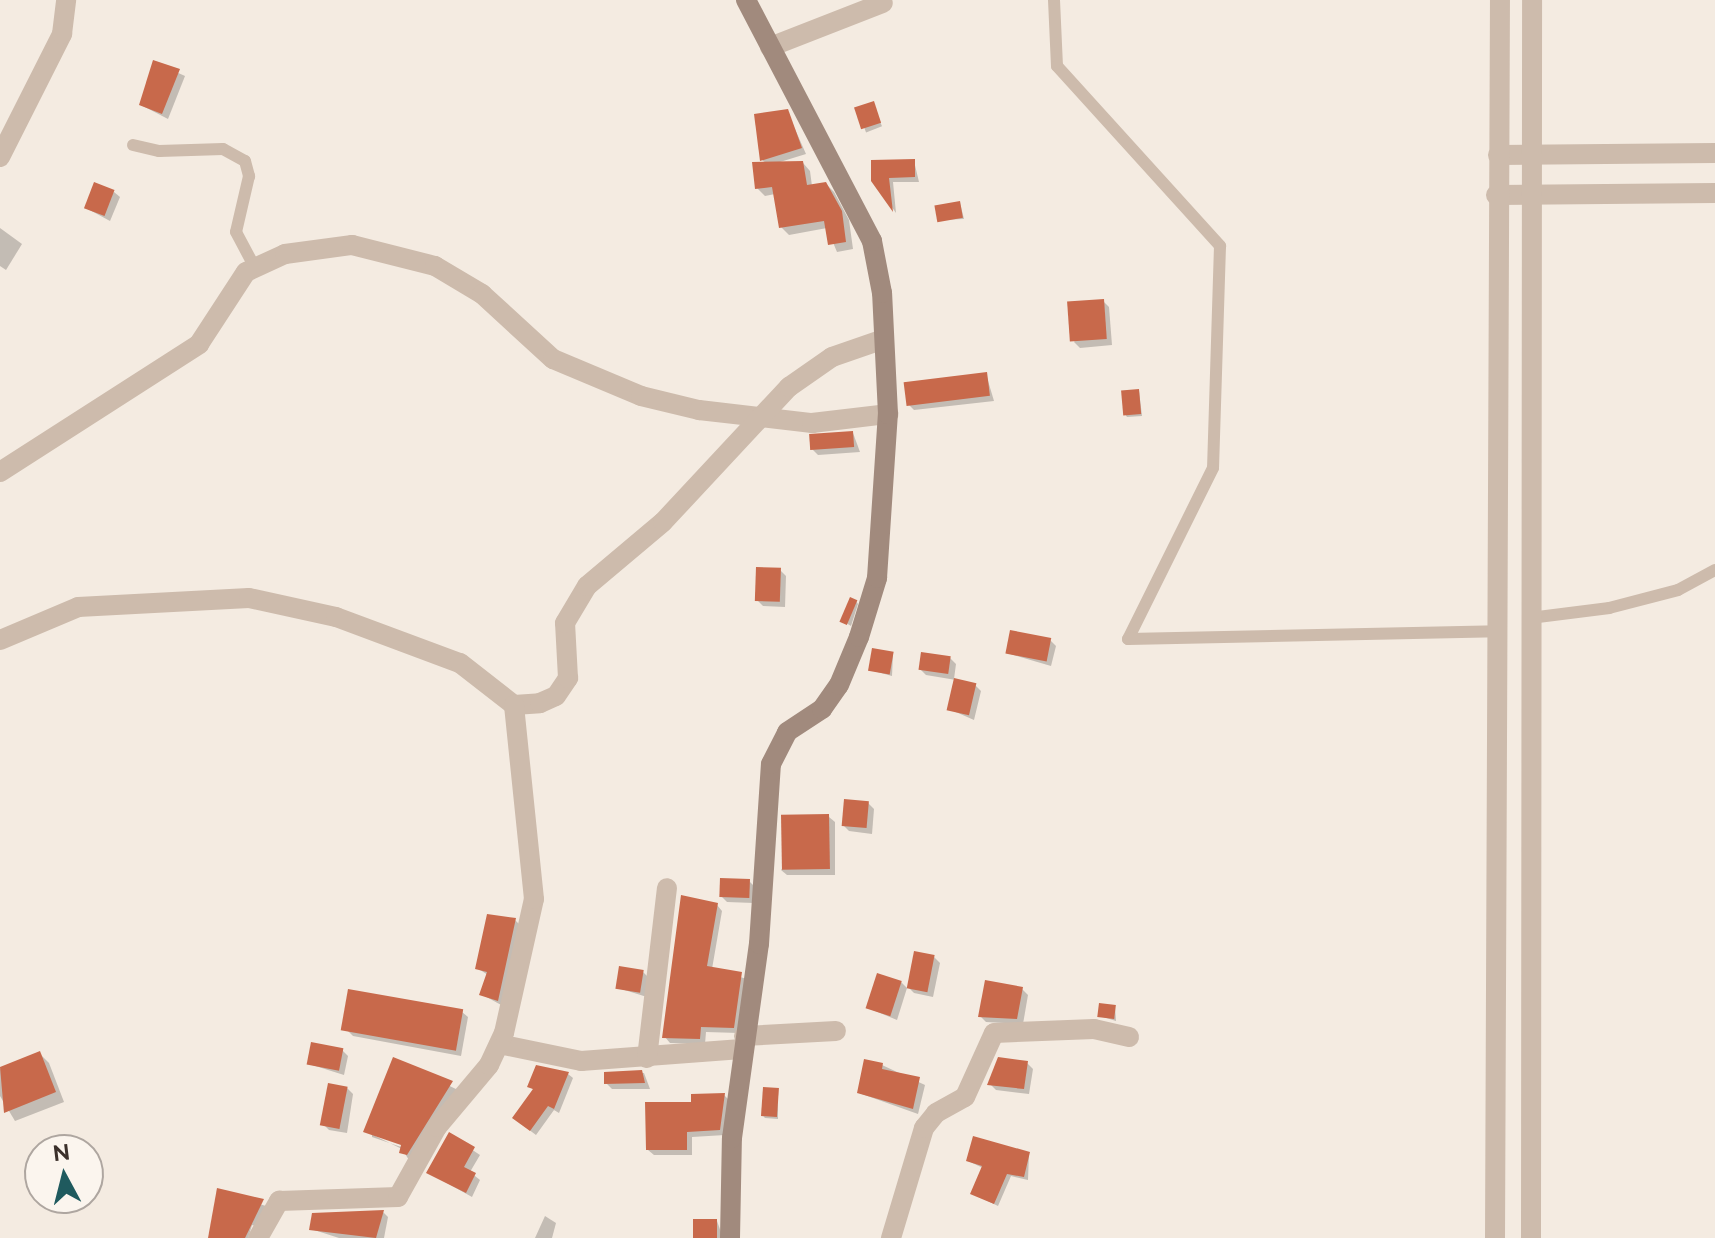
<!DOCTYPE html>
<style>
body{margin:0}
#map{position:relative;width:1715px;height:1238px;overflow:hidden;background:#f4ebe1;font-family:Raleway,sans-serif}
div>[style]{position:absolute}
[style*='--x']{left:calc(var(--x)*1px);top:calc(var(--y)*1px);width:calc(var(--w)*1px);rotate:calc(var(--a)*1deg)}
.shadow>*{inset:0;background:#0003;transform-origin:0 0}
.building>*{inset:0;background:#c8694b;transform-origin:0 0}
.lane>*{height:12px;margin:-6px;padding:0 6px;transform-origin:6px;border-radius:6px;background:#cdbbac}
.street>*{height:20px;margin:-10px;padding:0 10px;transform-origin:10px;border-radius:10px;background:#cdbbac}
.secondary>*{height:20px;margin:-10px;padding:0 10px;transform-origin:10px;border-radius:10px;background:#a18a7d}
span{translate:-50% -50%;white-space:nowrap;text-align:center;line-height:1.15;-webkit-text-stroke:6px #fbf5ee;paint-order:stroke}
.north{position:absolute;left:24px;top:1134px;width:80px;height:80px;box-sizing:border-box;background:#fbf5ee;border:2px solid #aea6a0;border-radius:50%;rotate:353deg;font-size:22px;font-weight:700;line-height:32px;text-align:center;color:#3b302b}
.north::after{content:'';display:block;margin:auto;width:28px;height:36px;background:#1f5a5e;clip-path:polygon(50% 0,100% 100%,50% 72%,0 100%)}
</style>
<div id="map">
<div class="shadow">
<div style="clip-path:polygon(154px 62px,185px 76px,168px 119px,141px 105px)"></div>
<div style="left:873px;top:103px;width:25px;height:17px;rotate:69deg"></div>
<div style="clip-path:polygon(787px 111px,806px 154px,780px 162px,803px 163px,810px 171px,812px 186px,826px 184px,834px 192px,849px 220px,853px 249px,837px 252px,827px 228px,789px 235px,781px 227px,775px 194px,765px 196px,757px 188px,766px 163px,762px 160px)"></div>
<div style="clip-path:polygon(914px 161px,919px 182px,893px 182px,896px 213px,873px 180px)"></div>
<div style="clip-path:polygon(114px 192px,120px 197px,110px 221px,86px 208px)"></div>
<div style="clip-path:polygon(960px 203px,964px 219px,938px 220px)"></div>
<div style="clip-path:polygon(0 228px,22px 244px,6px 270px,0 266px)"></div>
<div style="clip-path:polygon(1103px 301px,1109px 307px,1112px 345px,1080px 348px,1074px 342px)"></div>
<div style="clip-path:polygon(986px 374px,994px 401px,914px 410px,908px 404px)"></div>
<div style="clip-path:polygon(1139px 391px,1142px 416px,1127px 417px,1125px 414px)"></div>
<div style="clip-path:polygon(853px 433px,860px 452px,818px 455px,812px 449px)"></div>
<div style="clip-path:polygon(780px 570px,786px 576px,785px 607px,763px 606px,757px 600px)"></div>
<div style="clip-path:polygon(856px 601px,858px 604px,851px 626px,843px 621px)"></div>
<div style="clip-path:polygon(1050px 640px,1056px 646px,1051px 666px,1007px 653px)"></div>
<div style="clip-path:polygon(893px 654px,892px 676px,870px 670px)"></div>
<div style="clip-path:polygon(950px 658px,956px 664px,954px 679px,975px 685px,981px 691px,974px 720px,949px 709px,956px 680px,926px 675px,920px 669px)"></div>
<div style="clip-path:polygon(868px 803px,874px 809px,872px 834px,849px 831px,843px 825px)"></div>
<div style="clip-path:polygon(829px 817px,835px 822px,835px 875px,787px 875px,781px 870px)"></div>
<div style="clip-path:polygon(749px 881px,755px 887px,754px 903px,727px 902px,721px 896px)"></div>
<div style="clip-path:polygon(717px 905px,722px 911px,712px 969px,747px 979px,739px 1033px,706px 1032px,705px 1044px,670px 1043px,665px 1037px)"></div>
<div style="clip-path:polygon(515px 920px,521px 926px,503px 1006px,481px 994px,488px 975px,477px 968px)"></div>
<div style="clip-path:polygon(934px 957px,940px 963px,933px 997px,914px 993px,908px 987px)"></div>
<div style="clip-path:polygon(643px 972px,649px 978px,647px 997px,618px 988px)"></div>
<div style="clip-path:polygon(901px 982px,907px 988px,897px 1020px,868px 1008px)"></div>
<div style="clip-path:polygon(1022px 989px,1028px 995px,1023px 1024px,986px 1022px,980px 1016px)"></div>
<div style="clip-path:polygon(1115px 1006px,1116px 1021px,1100px 1016px)"></div>
<div style="clip-path:polygon(462px 1012px,468px 1017px,461px 1056px,353px 1036px,347px 1030px)"></div>
<div style="clip-path:polygon(342px 1050px,348px 1056px,344px 1075px,309px 1064px)"></div>
<div style="clip-path:polygon(40px 1054px,49px 1063px,64px 1102px,15px 1121px,0 1096px,0 1069px)"></div>
<div style="clip-path:polygon(evenodd,394px 1059px,460px 1091px,409px 1160px,402px 1149px,365px 1131px,394px 1059px,372px 1133px,411px 1146px,410px 1150px,372px 1137px,372px 1133px)"></div>
<div style="clip-path:polygon(1027px 1063px,1033px 1069px,1029px 1094px,996px 1090px,990px 1084px)"></div>
<div style="clip-path:polygon(882px 1065px,925px 1085px,918px 1114px,859px 1093px)"></div>
<div style="clip-path:polygon(644px 1073px,650px 1089px,612px 1089px,606px 1083px,606px 1074px)"></div>
<div style="clip-path:polygon(568px 1074px,573px 1078px,559px 1113px,554px 1110px,536px 1135px,520px 1123px,534px 1091px,530px 1086px)"></div>
<div style="clip-path:polygon(347px 1088px,353px 1094px,347px 1133px,329px 1130px,323px 1124px)"></div>
<div style="clip-path:polygon(778px 1090px,778px 1119px,765px 1118px,762px 1115px)"></div>
<div style="clip-path:polygon(724px 1095px,730px 1101px,725px 1135px,692px 1137px,692px 1155px,654px 1155px,648px 1150px,693px 1104px)"></div>
<div style="clip-path:polygon(450px 1135px,480px 1155px,470px 1172px,480px 1180px,472px 1197px,429px 1173px)"></div>
<div style="clip-path:polygon(1029px 1154px,1028px 1180px,1011px 1176px,998px 1206px,973px 1194px,983px 1168px,968px 1161px)"></div>
<div style="clip-path:polygon(218px 1191px,269px 1207px,258px 1227px,252px 1225px,248px 1238px,210px 1238px)"></div>
<div style="clip-path:polygon(383px 1212px,388px 1217px,384px 1238px,339px 1238px,311px 1229px)"></div>
<div style="clip-path:polygon(545px 1216px,556px 1223px,552px 1238px,535px 1238px)"></div>
<div style="clip-path:polygon(717px 1221px,723px 1238px,694px 1238px)"></div>
</div>
<div class="building">
<div style="clip-path:polygon(153px 60px,180px 69px,162px 114px,139px 105px)"></div>
<div style="left:874px;top:101px;width:23px;height:21px;rotate:72deg"></div>
<div style="clip-path:polygon(788px 109px,802px 148px,760px 161px,754px 114px)"></div>
<div style="clip-path:polygon(915px 159px,915px 177px,889px 178px,893px 212px,871px 181px,871px 160px)"></div>
<div style="clip-path:polygon(803px 161px,807px 185px,826px 182px,842px 211px,846px 242px,828px 245px,824px 221px,779px 228px,772px 187px,755px 189px,752px 162px)"></div>
<div style="left:94px;top:182px;width:22px;height:28px;rotate:21deg"></div>
<div style="left:960px;top:201px;width:17px;height:26px;rotate:80deg"></div>
<div style="left:1104px;top:299px;width:40px;height:37px;rotate:86deg"></div>
<div style="left:987px;top:372px;width:24px;height:84px;rotate:83deg"></div>
<div style="left:1139px;top:389px;width:25px;height:18px;rotate:85deg"></div>
<div style="left:853px;top:431px;width:16px;height:44px;rotate:86deg"></div>
<div style="left:756px;top:567px;width:25px;height:34px;rotate:2deg"></div>
<div style="left:850px;top:597px;width:8px;height:27px;rotate:23deg"></div>
<div style="left:1010px;top:630px;width:42px;height:24px;rotate:11deg"></div>
<div style="left:872px;top:648px;width:22px;height:23px;rotate:10deg"></div>
<div style="left:921px;top:652px;width:30px;height:18px;rotate:8deg"></div>
<div style="left:954px;top:678px;width:23px;height:33px;rotate:13deg"></div>
<div style="left:844px;top:799px;width:25px;height:27px;rotate:5deg"></div>
<div style="left:829px;top:814px;width:55px;height:48px;rotate:89deg"></div>
<div style="left:720px;top:878px;width:30px;height:19px;rotate:2deg"></div>
<div style="clip-path:polygon(681px 895px,718px 903px,707px 966px,742px 972px,734px 1028px,701px 1027px,700px 1039px,662px 1038px)"></div>
<div style="clip-path:polygon(487px 914px,516px 918px,498px 1001px,479px 995px,487px 972px,475px 969px)"></div>
<div style="left:914px;top:951px;width:21px;height:38px;rotate:11deg"></div>
<div style="left:619px;top:966px;width:25px;height:23px;rotate:9deg"></div>
<div style="left:877px;top:973px;width:26px;height:37px;rotate:18deg"></div>
<div style="clip-path:polygon(985px 980px,1023px 987px,1017px 1019px,978px 1017px)"></div>
<div style="left:348px;top:989px;width:117px;height:42px;rotate:10deg"></div>
<div style="left:1099px;top:1003px;width:17px;height:14px;rotate:7deg"></div>
<div style="left:311px;top:1042px;width:33px;height:23px;rotate:11deg"></div>
<div style="clip-path:polygon(40px 1051px,56px 1092px,4px 1113px,0 1067px)"></div>
<div style="clip-path:polygon(393px 1057px,453px 1081px,407px 1155px,399px 1153px,401px 1145px,363px 1132px)"></div>
<div style="clip-path:polygon(998px 1057px,1028px 1061px,1024px 1089px,987px 1085px)"></div>
<div style="clip-path:polygon(864px 1059px,883px 1063px,882px 1069px,920px 1077px,913px 1109px,857px 1093px)"></div>
<div style="clip-path:polygon(536px 1065px,569px 1072px,554px 1109px,548px 1106px,530px 1131px,512px 1118px,533px 1089px,527px 1087px)"></div>
<div style="clip-path:polygon(642px 1070px,645px 1083px,604px 1084px,604px 1072px)"></div>
<div style="left:328px;top:1083px;width:20px;height:43px;rotate:11deg"></div>
<div style="left:763px;top:1087px;width:16px;height:29px;rotate:4deg"></div>
<div style="clip-path:polygon(725px 1093px,720px 1130px,687px 1132px,687px 1150px,646px 1150px,645px 1102px,691px 1102px,691px 1094px)"></div>
<div style="clip-path:polygon(449px 1132px,475px 1147px,464px 1167px,476px 1173px,466px 1193px,426px 1173px)"></div>
<div style="clip-path:polygon(973px 1136px,1030px 1152px,1024px 1177px,1007px 1174px,994px 1204px,970px 1194px,982px 1166px,966px 1161px)"></div>
<div style="clip-path:polygon(217px 1188px,264px 1199px,245px 1238px,208px 1238px)"></div>
<div style="clip-path:polygon(384px 1210px,376px 1238px,309px 1230px,312px 1213px)"></div>
<div style="left:693px;top:1219px;width:24px;height:19px"></div>
</div>
<div class="lane">
<div style="--x:1054;--y:0;--w:66;--a:87.4"></div>
<div style="--x:1057;--y:66;--w:243;--a:47.8"></div>
<div style="--x:1220;--y:246;--w:222;--a:91.8"></div>
<div style="--x:1213;--y:468;--w:191;--a:116.4"></div>
<div style="--x:1128;--y:639;--w:369;--a:-1.2"></div>
<div style="--x:133;--y:145;--w:27;--a:13"></div>
<div style="--x:159;--y:151;--w:64;--a:-1.8"></div>
<div style="--x:223;--y:149;--w:25;--a:29"></div>
<div style="--x:245;--y:161;--w:16;--a:75"></div>
<div style="--x:249;--y:176;--w:57;--a:103.1"></div>
<div style="--x:236;--y:232;--w:40;--a:62"></div>
<div style="--x:1530;--y:618;--w:80;--a:-7.2"></div>
<div style="--x:1609;--y:608;--w:71;--a:-14.6"></div>
<div style="--x:1678;--y:590;--w:42;--a:-28.4"></div>
</div>
<div class="street">
<div style="--x:770;--y:47;--w:121;--a:-21.3"></div>
<div style="--x:1498;--y:155;--w:217;--a:-0.5"></div>
<div style="--x:0;--y:157;--w:138;--a:-63.2"></div>
<div style="--x:62;--y:34;--w:34;--a:-83"></div>
<div style="--x:1496;--y:195;--w:219;--a:-0.5"></div>
<div style="--x:0;--y:472;--w:237;--a:-32.7"></div>
<div style="--x:199;--y:344;--w:86;--a:-56.9"></div>
<div style="--x:246;--y:272;--w:43;--a:-24.8"></div>
<div style="--x:285;--y:254;--w:68;--a:-7.7"></div>
<div style="--x:352;--y:245;--w:86;--a:14.2"></div>
<div style="--x:435;--y:266;--w:55;--a:30.8"></div>
<div style="--x:482;--y:294;--w:96;--a:42.5"></div>
<div style="--x:553;--y:359;--w:95;--a:22.8"></div>
<div style="--x:641;--y:396;--w:60;--a:13.6"></div>
<div style="--x:699;--y:410;--w:114;--a:6.6"></div>
<div style="--x:812;--y:423;--w:77;--a:-6.8"></div>
<div style="--x:0;--y:640;--w:85;--a:-22.9"></div>
<div style="--x:78;--y:607;--w:171;--a:-3"></div>
<div style="--x:249;--y:598;--w:89;--a:12.3"></div>
<div style="--x:336;--y:617;--w:132;--a:20.4"></div>
<div style="--x:460;--y:663;--w:68;--a:37.9"></div>
<div style="--x:514;--y:705;--w:26;--a:-4"></div>
<div style="--x:540;--y:703;--w:17;--a:-24"></div>
<div style="--x:556;--y:696;--w:22;--a:-56"></div>
<div style="--x:568;--y:678;--w:55;--a:-93.1"></div>
<div style="--x:565;--y:623;--w:43;--a:-59.3"></div>
<div style="--x:587;--y:586;--w:99;--a:-40.1"></div>
<div style="--x:663;--y:522;--w:185;--a:-47"></div>
<div style="--x:789;--y:387;--w:52;--a:-34.9"></div>
<div style="--x:832;--y:357;--w:55;--a:-19.1"></div>
<div style="--x:744;--y:1036;--w:92;--a:-3.1"></div>
<div style="--x:499;--y:1044;--w:84;--a:11.7"></div>
<div style="--x:581;--y:1061;--w:161;--a:-4.3"></div>
<div style="--x:647;--y:1058;--w:171;--a:-83.3"></div>
<div style="--x:258;--y:1238;--w:43;--a:-60.4"></div>
<div style="--x:279;--y:1201;--w:119;--a:-1.9"></div>
<div style="--x:398;--y:1197;--w:80;--a:-60.9"></div>
<div style="--x:437;--y:1127;--w:81;--a:-50"></div>
<div style="--x:489;--y:1065;--w:35;--a:-65"></div>
<div style="--x:504;--y:1033;--w:137;--a:-77.4"></div>
<div style="--x:534;--y:899;--w:195;--a:-95.9"></div>
<div style="--x:891;--y:1238;--w:115;--a:-73.3"></div>
<div style="--x:924;--y:1128;--w:19;--a:-51"></div>
<div style="--x:936;--y:1113;--w:33;--a:-29"></div>
<div style="--x:965;--y:1097;--w:70;--a:-65.6"></div>
<div style="--x:994;--y:1033;--w:100;--a:-2.3"></div>
<div style="--x:1094;--y:1029;--w:36;--a:13"></div>
<div style="--x:1495;--y:1238;--w:1238;--a:-89.77"></div>
<div style="--x:1531;--y:1238;--w:1238;--a:-89.95"></div>
</div>
<div class="secondary">
<div style="--x:730;--y:1238;--w:100;--a:-88.9"></div>
<div style="--x:732;--y:1138;--w:196;--a:-82.1"></div>
<div style="--x:759;--y:944;--w:180;--a:-86.2"></div>
<div style="--x:771;--y:764;--w:36;--a:-63"></div>
<div style="--x:787;--y:732;--w:42;--a:-33.3"></div>
<div style="--x:822;--y:709;--w:29;--a:-55"></div>
<div style="--x:839;--y:685;--w:52;--a:-67.4"></div>
<div style="--x:859;--y:637;--w:62;--a:-73"></div>
<div style="--x:877;--y:578;--w:164;--a:-86.2"></div>
<div style="--x:888;--y:414;--w:121;--a:-92.8"></div>
<div style="--x:882;--y:293;--w:53;--a:-100.9"></div>
<div style="--x:872;--y:241;--w:272;--a:-117.6"></div>
</div>
<div class="north">N</div>
</div>
